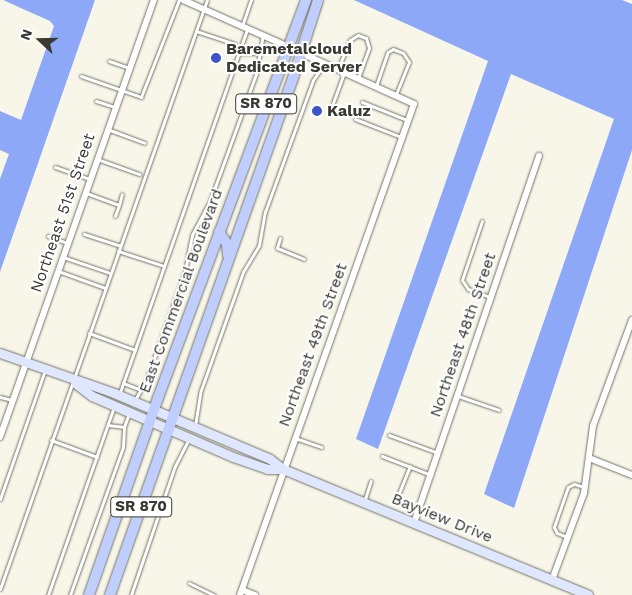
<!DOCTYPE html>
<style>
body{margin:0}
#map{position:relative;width:632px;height:595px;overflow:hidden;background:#f7f6e9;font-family:"Work Sans",sans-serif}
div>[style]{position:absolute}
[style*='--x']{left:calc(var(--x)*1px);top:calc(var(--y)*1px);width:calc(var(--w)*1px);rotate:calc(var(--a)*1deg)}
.water>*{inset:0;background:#8da8f7}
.roads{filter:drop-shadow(0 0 1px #747367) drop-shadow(0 0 1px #747367)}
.lane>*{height:3px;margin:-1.5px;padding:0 1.5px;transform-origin:1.5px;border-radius:1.5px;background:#fff}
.street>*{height:6px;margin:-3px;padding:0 3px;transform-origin:3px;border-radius:3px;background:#fff}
.secondary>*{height:9px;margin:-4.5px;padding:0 4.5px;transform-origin:4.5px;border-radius:4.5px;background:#dfe7fe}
.primary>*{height:10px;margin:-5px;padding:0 5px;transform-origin:5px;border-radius:5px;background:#bfcefd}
.dots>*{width:14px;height:14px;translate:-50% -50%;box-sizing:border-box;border:2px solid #fff;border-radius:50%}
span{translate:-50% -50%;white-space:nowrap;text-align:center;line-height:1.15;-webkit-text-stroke:4px #fff;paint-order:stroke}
.shield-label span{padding:1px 4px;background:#fff;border:1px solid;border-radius:4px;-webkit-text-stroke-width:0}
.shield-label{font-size:15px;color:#393833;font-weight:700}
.poi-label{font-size:16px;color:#393833;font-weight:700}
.left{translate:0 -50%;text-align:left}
.street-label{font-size:16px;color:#393833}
.north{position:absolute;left:15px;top:15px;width:50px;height:50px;-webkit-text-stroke:4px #fff;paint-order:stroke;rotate:291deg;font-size:14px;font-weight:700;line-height:20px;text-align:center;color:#393833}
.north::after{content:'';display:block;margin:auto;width:18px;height:22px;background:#393833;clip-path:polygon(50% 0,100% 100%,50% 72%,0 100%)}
</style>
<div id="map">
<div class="water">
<div style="clip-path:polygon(3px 0,95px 0,0 272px,0 179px,9px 154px,0 150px,0 111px,21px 120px,54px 26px,50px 21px)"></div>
<div style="clip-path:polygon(354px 0,622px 0,632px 4px,632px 150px,514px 508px,484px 494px,614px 119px,511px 74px,378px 449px,356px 439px,488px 61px)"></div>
</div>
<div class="roads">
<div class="lane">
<div style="--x:242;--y:26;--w:28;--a:-71"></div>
<div style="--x:196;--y:31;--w:41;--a:18.4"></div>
<div style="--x:239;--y:53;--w:19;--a:0"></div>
<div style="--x:109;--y:61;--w:21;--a:19"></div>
<div style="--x:338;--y:69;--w:31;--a:-68"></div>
<div style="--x:350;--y:40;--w:9;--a:-32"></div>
<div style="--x:358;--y:35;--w:9;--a:21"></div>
<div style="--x:366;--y:38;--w:10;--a:73"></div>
<div style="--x:369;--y:48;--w:32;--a:110"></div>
<div style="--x:81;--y:76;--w:64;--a:19.3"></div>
<div style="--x:141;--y:97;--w:104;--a:-68.6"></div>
<div style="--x:376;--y:86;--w:36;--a:-71"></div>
<div style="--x:388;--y:52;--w:6;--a:-31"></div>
<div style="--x:393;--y:49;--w:11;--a:22"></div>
<div style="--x:403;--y:53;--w:11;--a:56"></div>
<div style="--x:409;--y:62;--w:35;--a:112"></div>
<div style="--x:96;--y:101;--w:20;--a:18"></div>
<div style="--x:362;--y:102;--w:48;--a:21.8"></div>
<div style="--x:333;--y:103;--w:32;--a:-70"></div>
<div style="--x:355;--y:119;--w:49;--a:21.4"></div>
<div style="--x:107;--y:129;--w:40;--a:20.2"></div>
<div style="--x:97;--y:159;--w:45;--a:19.7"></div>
<div style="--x:55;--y:167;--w:37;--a:19"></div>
<div style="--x:86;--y:193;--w:35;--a:20"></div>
<div style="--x:119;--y:205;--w:11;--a:-75"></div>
<div style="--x:115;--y:216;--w:12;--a:-70"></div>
<div style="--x:482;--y:221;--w:62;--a:108.7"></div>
<div style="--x:462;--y:280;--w:11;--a:56"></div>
<div style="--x:468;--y:289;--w:23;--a:20"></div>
<div style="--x:84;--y:234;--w:38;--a:18"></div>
<div style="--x:48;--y:236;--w:20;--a:20"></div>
<div style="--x:280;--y:238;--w:10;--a:107"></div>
<div style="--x:277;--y:248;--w:29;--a:22"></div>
<div style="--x:118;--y:251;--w:48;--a:18.1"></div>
<div style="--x:63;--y:257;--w:50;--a:18.8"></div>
<div style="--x:58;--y:271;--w:50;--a:19.9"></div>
<div style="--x:89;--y:333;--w:49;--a:20.3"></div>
<div style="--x:123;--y:383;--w:17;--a:21"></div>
<div style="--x:119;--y:395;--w:388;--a:-70.7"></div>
<div style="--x:458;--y:396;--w:43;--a:18.9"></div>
<div style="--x:0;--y:397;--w:12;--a:14"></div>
<div style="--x:135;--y:400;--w:25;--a:-61"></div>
<div style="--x:147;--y:378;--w:114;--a:-70.4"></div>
<div style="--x:185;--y:271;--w:37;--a:-79"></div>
<div style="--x:192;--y:235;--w:38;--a:-62"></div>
<div style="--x:210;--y:201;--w:135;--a:-70.1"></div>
<div style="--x:256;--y:74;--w:39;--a:-80"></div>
<div style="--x:108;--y:425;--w:16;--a:7"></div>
<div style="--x:195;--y:426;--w:36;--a:-81"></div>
<div style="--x:201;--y:390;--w:125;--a:-70.4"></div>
<div style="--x:243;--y:272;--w:31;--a:-59"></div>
<div style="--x:259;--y:245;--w:34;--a:-80"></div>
<div style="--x:265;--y:212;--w:140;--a:-70"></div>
<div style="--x:313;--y:80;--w:19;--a:-55"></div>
<div style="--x:389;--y:435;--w:52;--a:20.2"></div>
<div style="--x:295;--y:438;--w:28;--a:19"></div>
<div style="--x:51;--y:440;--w:49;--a:20.3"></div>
<div style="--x:382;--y:456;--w:53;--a:21.2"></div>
<div style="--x:399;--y:493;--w:29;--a:-68"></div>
<div style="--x:0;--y:499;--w:137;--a:-70.8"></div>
<div style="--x:364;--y:502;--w:22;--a:-72"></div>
<div style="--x:567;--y:537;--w:11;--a:-158"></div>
<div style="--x:557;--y:533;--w:7;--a:-117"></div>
<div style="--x:554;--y:527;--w:42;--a:-70.7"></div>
<div style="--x:568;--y:487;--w:7;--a:-27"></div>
<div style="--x:574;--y:484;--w:10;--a:17"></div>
<div style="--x:189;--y:583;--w:28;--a:26"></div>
<div style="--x:0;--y:589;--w:624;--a:-70.64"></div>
<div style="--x:48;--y:595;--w:199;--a:-70.7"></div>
<div style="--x:70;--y:595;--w:157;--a:-70.3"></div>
<div style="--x:123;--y:447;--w:20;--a:-87"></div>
<div style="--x:124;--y:427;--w:15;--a:-70"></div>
<div style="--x:131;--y:595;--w:136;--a:-71.2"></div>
<div style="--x:175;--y:466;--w:31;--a:-63"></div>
</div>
<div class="street">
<div style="--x:183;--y:0;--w:114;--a:23.9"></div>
<div style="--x:0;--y:437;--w:463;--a:-70.6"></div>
<div style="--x:589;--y:458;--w:46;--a:21.6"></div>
<div style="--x:414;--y:523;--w:388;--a:-71.2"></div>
<div style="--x:552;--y:580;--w:93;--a:-69.8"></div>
<div style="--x:584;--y:493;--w:68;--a:-82.3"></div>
<div style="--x:593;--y:426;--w:113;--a:-69.8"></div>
<div style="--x:242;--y:590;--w:14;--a:21"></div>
<div style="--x:240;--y:595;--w:521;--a:-70.49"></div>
<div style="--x:414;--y:104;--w:124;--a:-155.7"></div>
</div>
<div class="secondary">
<div style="--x:0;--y:353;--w:121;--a:19.3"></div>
<div style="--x:114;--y:393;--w:169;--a:22.9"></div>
<div style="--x:270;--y:459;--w:16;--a:38"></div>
<div style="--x:283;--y:469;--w:330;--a:22.4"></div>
<div style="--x:76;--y:384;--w:20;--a:37"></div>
<div style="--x:92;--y:396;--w:154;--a:23.4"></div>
<div style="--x:233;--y:457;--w:36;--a:19"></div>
<div style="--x:267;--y:469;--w:16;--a:0"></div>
</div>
<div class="primary">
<div style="--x:219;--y:232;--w:14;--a:56"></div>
<div style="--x:227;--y:244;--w:11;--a:85"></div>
<div style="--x:89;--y:595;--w:209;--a:-70.7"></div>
<div style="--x:158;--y:398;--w:425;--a:-69.6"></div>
<div style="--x:110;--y:595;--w:548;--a:-70.51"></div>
<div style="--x:293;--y:78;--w:82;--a:-72.2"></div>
</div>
</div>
<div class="dots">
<div style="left:216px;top:58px;background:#3c54c7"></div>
<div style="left:317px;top:111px;background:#3c54c7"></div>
</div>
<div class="shield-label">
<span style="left:266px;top:104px">SR 870</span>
<span style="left:141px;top:507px">SR 870</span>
</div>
<div class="poi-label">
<span class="left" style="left:226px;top:58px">Baremetalcloud<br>Dedicated Server</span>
<span class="left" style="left:327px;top:111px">Kaluz</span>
</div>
<div class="street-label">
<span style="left:63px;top:213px;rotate:-71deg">Northeast 51st Street</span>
<span style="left:181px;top:291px;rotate:-70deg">East Commercial Boulevard</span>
<span style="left:463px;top:335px;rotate:-71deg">Northeast 48th Street</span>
<span style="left:313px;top:345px;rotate:-70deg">Northeast 49th Street</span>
<span style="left:442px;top:518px;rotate:22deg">Bayview Drive</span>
</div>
<div class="north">N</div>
</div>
